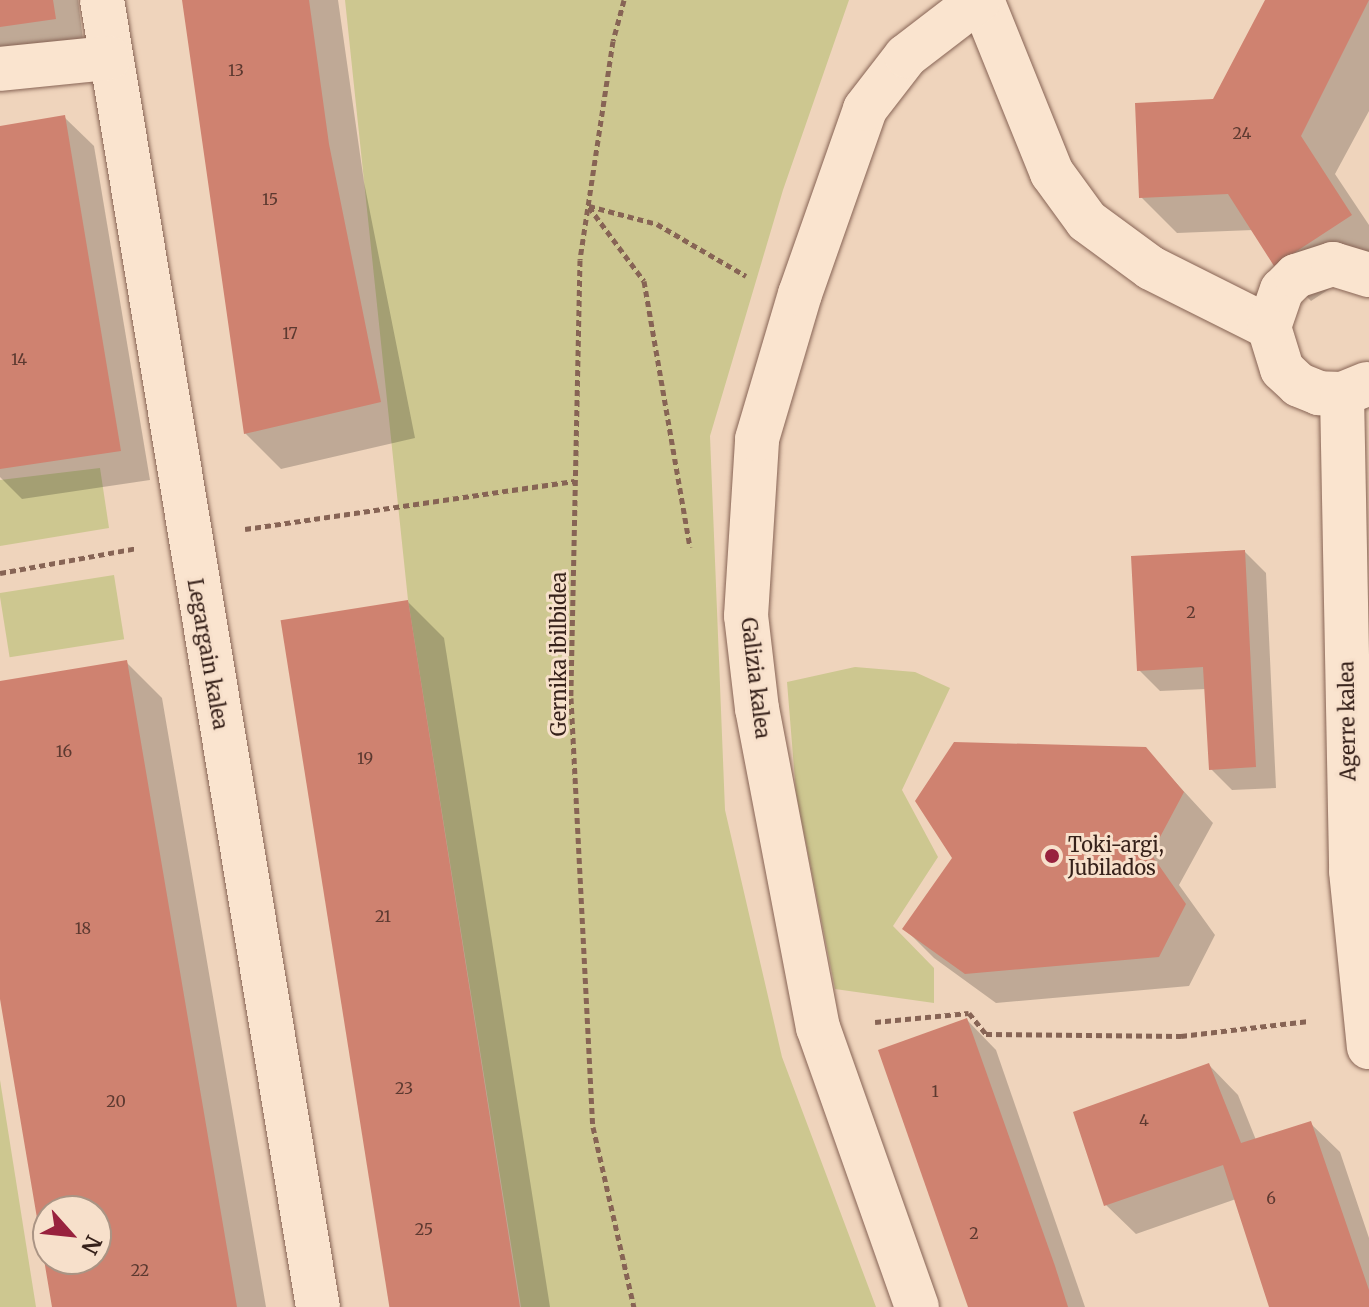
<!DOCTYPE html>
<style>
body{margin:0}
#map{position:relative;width:1369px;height:1307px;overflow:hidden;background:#efd4bc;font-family:Merriweather,serif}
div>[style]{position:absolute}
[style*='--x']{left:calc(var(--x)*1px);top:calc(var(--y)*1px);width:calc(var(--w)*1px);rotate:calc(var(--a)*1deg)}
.green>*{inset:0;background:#cdc790;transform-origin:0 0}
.shadow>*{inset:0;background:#0003}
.building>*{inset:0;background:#cf8270;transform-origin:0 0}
.path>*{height:5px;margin-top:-2.5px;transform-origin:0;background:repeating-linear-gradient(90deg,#876455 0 6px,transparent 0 10px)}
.roads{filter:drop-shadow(0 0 2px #876455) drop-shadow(0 0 2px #876455)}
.street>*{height:44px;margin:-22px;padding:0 22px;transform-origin:22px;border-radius:22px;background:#fae4cf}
.dots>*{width:22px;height:22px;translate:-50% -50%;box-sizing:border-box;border:4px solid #f7e0cb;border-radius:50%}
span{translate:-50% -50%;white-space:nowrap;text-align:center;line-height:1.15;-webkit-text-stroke:6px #f7e0cb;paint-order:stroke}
.number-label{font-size:16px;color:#5c3930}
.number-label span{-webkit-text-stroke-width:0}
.street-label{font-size:20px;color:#36211a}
.poi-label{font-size:20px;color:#36211a}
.left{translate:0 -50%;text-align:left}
.north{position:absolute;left:32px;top:1195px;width:80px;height:80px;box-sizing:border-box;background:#f7e0cb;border:2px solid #aa9484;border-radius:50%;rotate:117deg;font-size:22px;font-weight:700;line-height:32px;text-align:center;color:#36211a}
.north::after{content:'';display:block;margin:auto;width:28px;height:36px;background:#98223e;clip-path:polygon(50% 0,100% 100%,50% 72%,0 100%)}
</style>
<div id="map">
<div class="green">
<div style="clip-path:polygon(345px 0,849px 0,783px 190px,710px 436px,725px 810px,782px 1057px,876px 1307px,521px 1307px,408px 600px)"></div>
<div style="clip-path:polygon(100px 468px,109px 528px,0 546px,0 480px)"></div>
<div style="left:114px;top:575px;width:65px;height:116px;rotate:81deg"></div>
<div style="clip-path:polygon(855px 667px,915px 672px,950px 688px,902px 790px,938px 857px,893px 926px,934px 968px,934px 1003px,835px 989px,796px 793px,787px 682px)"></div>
<div style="clip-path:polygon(0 1080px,36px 1307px,0 1307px)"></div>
</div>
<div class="shadow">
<div style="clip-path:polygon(0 0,78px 0,84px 48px,0 60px)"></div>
<div style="clip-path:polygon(184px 0,338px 0,364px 182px,415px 438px,281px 469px,245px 433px)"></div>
<div style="clip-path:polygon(1267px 0,1369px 0,1369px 111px,1335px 174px,1369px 225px,1369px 263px,1311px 301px,1276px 265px,1253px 230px,1177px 233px,1141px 197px,1215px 101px)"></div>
<div style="clip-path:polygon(64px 117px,94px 146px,150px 480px,22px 499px,0 477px,0 128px)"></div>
<div style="clip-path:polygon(1245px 552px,1266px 573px,1276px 788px,1232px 790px,1211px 769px,1206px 689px,1160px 691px,1139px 670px)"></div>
<div style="clip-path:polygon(408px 602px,444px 638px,550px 1307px,392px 1307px)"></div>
<div style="clip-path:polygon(evenodd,126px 662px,162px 698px,266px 1307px,54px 1307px,0 987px,0 683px,126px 662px,48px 1211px,96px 1211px,96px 1259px,48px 1259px,48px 1211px)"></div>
<div style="clip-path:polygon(1145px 749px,1213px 823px,1179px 885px,1215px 935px,1189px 986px,996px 1003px,934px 958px,904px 928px)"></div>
<div style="clip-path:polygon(967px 1020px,996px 1050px,1085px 1307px,970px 1307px)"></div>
<div style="clip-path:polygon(1209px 1065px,1238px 1095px,1256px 1140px,1310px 1123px,1340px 1152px,1369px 1238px,1369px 1307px,1271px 1307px,1236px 1199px,1136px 1234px,1106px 1205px)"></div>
</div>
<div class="building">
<div style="clip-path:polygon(0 0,53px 0,56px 19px,0 27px)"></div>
<div style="clip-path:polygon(182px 0,309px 0,329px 144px,381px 402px,244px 434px)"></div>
<div style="clip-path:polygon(1265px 0,1369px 0,1301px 136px,1352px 215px,1274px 266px,1228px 194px,1139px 198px,1135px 103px,1213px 99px)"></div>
<div style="clip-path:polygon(65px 115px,121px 451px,0 469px,0 126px)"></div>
<div style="clip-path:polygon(1245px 550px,1256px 767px,1209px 770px,1203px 667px,1137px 671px,1131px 556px)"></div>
<div style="left:408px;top:600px;width:716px;height:129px;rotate:81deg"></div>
<div style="clip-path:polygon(evenodd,127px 660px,237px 1307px,52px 1307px,0 999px,0 681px,127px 660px,48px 1211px,96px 1211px,96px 1259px,48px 1259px,48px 1211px)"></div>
<div style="clip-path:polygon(954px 742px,1146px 747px,1184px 792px,1151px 854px,1186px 904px,1159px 957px,965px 974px,902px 929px,952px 858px,915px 801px)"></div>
<div style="clip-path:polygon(967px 1018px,1055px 1266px,1068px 1307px,968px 1307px,878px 1050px)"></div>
<div style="clip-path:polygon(1209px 1063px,1241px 1143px,1311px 1121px,1369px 1290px,1369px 1307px,1269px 1307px,1223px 1165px,1104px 1206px,1073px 1112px)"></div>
</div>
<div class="path">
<div style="--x:624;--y:0;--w:42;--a:105"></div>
<div style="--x:613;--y:41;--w:221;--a:98.6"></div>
<div style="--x:580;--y:260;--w:438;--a:91.2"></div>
<div style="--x:571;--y:698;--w:430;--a:87.1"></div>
<div style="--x:593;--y:1127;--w:185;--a:77.2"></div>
<div style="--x:589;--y:206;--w:70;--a:14.8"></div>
<div style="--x:657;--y:224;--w:103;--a:30.3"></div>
<div style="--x:589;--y:207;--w:92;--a:53.4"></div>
<div style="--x:644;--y:281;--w:270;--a:80.2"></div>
<div style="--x:245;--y:529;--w:333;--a:-8.3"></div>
<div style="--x:0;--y:573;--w:139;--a:-10.3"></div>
<div style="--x:875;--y:1022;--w:94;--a:-5.5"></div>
<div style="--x:969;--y:1013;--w:27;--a:51"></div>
<div style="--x:986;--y:1034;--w:195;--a:0.6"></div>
<div style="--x:1181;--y:1036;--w:129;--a:-6.7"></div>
</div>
<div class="roads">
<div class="street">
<div style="--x:102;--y:0;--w:1325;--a:80.62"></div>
<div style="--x:982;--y:0;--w:187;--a:68"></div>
<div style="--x:1052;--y:173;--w:59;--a:53.9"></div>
<div style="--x:1087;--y:221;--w:79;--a:36.3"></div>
<div style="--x:1151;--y:268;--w:132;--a:26.6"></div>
<div style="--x:0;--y:69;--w:110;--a:-5.8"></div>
<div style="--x:1367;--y:384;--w:27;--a:158"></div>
<div style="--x:1342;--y:394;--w:23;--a:-178"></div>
<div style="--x:1319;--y:393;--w:22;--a:-158"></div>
<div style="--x:1299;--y:385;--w:23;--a:-137"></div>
<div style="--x:1282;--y:369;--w:44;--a:-107.2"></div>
<div style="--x:1269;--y:327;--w:39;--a:-71"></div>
<div style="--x:1282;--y:290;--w:20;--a:-45"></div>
<div style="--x:1296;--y:276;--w:39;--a:-18"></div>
<div style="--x:1333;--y:264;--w:38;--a:17"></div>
<div style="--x:1342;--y:394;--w:477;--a:88.9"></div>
<div style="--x:1351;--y:871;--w:177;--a:84.2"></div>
<div style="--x:917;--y:1307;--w:296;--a:-109.5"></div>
<div style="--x:818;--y:1028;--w:325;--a:-100.8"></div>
<div style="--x:757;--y:709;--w:94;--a:-96.7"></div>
<div style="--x:746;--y:616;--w:177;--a:-86.4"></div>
<div style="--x:757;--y:439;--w:151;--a:-73.5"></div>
<div style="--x:800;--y:294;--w:196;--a:-70.6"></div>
<div style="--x:865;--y:109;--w:67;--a:-52.3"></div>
<div style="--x:906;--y:56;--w:92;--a:-37.5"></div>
</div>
</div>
<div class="dots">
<div style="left:1052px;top:856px;background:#98223e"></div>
</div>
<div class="number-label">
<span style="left:236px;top:70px">13</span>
<span style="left:1242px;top:133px">24</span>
<span style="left:270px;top:199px">15</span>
<span style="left:290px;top:333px">17</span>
<span style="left:19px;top:359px">14</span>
<span style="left:1191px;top:612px">2</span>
<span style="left:64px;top:751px">16</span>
<span style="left:365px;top:758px">19</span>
<span style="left:383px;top:916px">21</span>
<span style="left:83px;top:928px">18</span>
<span style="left:404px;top:1088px">23</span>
<span style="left:935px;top:1091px">1</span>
<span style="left:116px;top:1101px">20</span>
<span style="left:1144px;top:1120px">4</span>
<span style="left:1271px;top:1198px">6</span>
<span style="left:424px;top:1229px">25</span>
<span style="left:974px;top:1233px">2</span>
<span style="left:140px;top:1270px">22</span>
</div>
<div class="street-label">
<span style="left:208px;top:654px;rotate:80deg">Legargain kalea</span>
<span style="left:558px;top:654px;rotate:-90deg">Gernika ibilbidea</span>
<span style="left:756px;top:678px;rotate:83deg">Galizia kalea</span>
<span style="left:1347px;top:721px;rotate:-91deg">Agerre kalea</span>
</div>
<div class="poi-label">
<span class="left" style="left:1068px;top:856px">Toki-argi,<br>Jubilados</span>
</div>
<div class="north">N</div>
</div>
